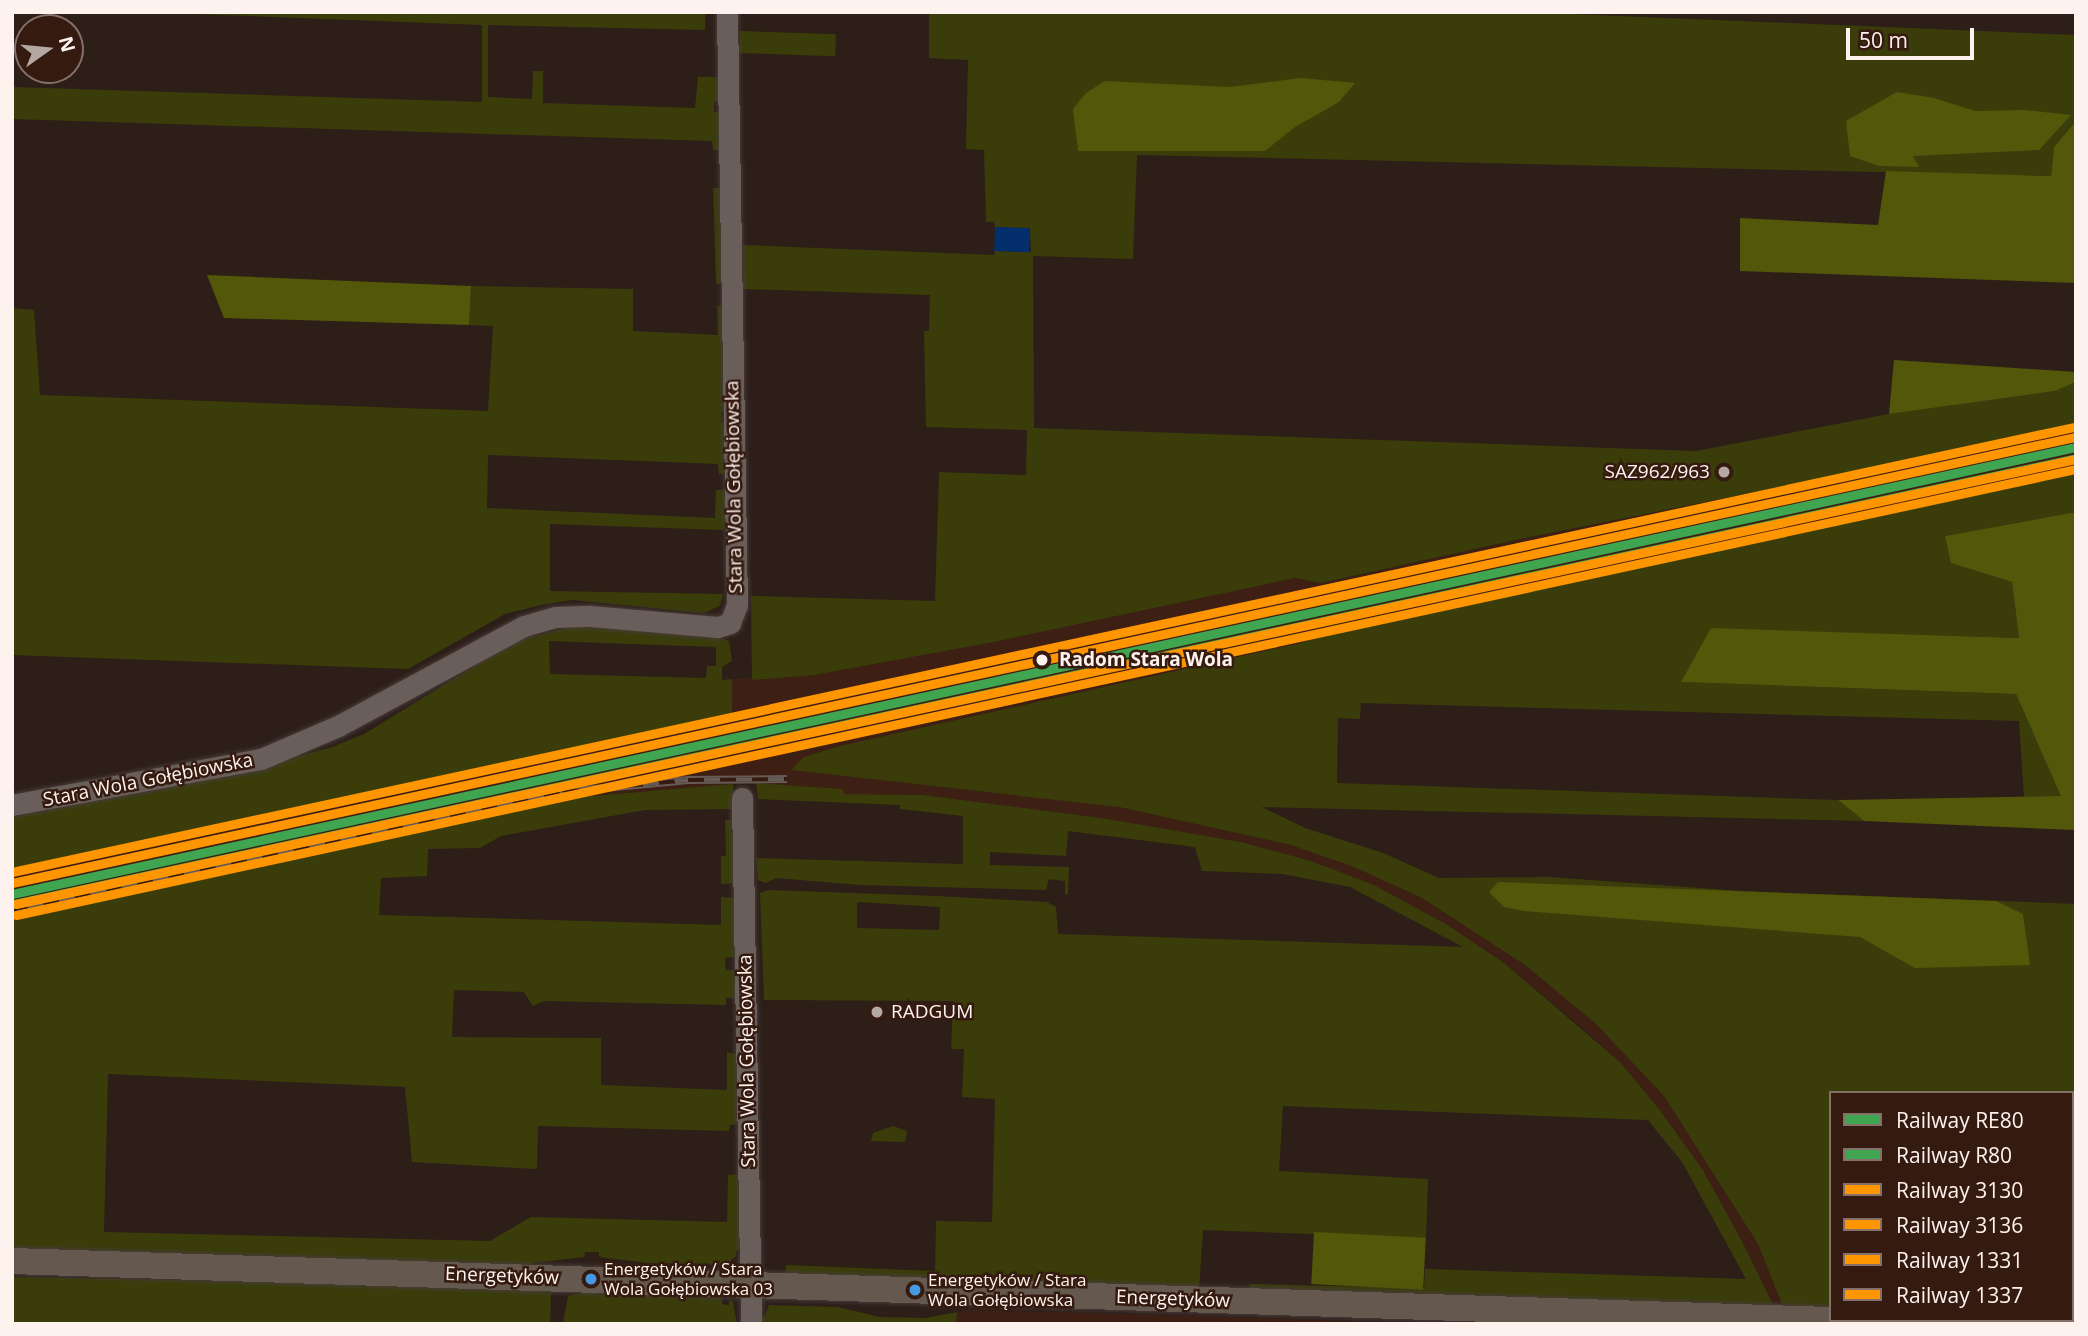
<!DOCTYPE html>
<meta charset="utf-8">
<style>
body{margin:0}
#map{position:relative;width:2088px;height:1336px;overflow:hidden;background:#2d1e18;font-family:"Open Sans",sans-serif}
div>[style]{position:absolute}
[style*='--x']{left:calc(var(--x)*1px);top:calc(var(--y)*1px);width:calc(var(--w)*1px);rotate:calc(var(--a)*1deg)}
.built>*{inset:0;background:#3e1f13}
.green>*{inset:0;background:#3a3d0a;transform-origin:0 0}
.forest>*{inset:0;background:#52570a;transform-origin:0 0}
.water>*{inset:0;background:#042f6d;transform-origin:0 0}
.roads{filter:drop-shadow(0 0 2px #463b38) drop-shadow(0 0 2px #463b38)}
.minor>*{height:21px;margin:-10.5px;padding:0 10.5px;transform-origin:10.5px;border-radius:10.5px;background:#695e59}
.major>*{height:26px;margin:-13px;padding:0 13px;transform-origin:13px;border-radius:13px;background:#65584e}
.rail>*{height:8px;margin-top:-4px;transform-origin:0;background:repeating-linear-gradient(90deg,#351a10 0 16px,#665a55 0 32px);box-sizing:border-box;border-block:2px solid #665a55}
.rail-1>*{height:9px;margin:-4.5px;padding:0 4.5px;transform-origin:4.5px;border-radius:4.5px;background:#40a550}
.rail-2>*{height:9px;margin:-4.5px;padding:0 4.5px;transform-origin:4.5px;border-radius:4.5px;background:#40a550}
.rail-3>*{height:9px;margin:-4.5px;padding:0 4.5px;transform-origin:4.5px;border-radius:4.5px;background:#ff9500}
.rail-4>*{height:9px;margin:-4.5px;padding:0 4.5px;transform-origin:4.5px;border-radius:4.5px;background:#ff9500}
.rail-5>*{height:9px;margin:-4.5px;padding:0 4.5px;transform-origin:4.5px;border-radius:4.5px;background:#ff9500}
.rail-6>*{height:9px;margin:-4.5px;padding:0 4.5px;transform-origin:4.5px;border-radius:4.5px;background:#ff9500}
.dots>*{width:19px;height:19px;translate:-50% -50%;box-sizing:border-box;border:4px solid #351a10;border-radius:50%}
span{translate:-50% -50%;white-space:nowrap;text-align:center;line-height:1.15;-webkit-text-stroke:5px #351a10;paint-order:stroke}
.bus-label{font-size:17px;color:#fef2ee}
.left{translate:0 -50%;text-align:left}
.poi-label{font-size:19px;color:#fef2ee}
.right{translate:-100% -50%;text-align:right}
.street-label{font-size:19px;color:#fef2ee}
.stop-label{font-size:19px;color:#fef2ee;font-weight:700}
.frame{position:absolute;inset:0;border:14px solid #fef2ee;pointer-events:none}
.legend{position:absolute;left:1829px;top:1091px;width:245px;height:231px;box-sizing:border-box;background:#351a10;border:2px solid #857069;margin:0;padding:9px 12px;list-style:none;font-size:21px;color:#fef2ee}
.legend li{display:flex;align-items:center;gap:14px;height:35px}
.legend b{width:35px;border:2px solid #857069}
.north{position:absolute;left:14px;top:14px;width:70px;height:70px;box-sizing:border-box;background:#351a10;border:2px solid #857069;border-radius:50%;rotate:75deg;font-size:19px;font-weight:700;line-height:28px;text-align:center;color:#fef2ee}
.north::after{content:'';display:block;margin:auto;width:24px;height:32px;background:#b5a8a3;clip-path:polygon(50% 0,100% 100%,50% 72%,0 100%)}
.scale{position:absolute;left:1846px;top:28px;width:128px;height:32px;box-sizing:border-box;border:4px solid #fef2ee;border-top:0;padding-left:9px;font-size:21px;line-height:24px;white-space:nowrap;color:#fef2ee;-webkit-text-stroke:5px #351a10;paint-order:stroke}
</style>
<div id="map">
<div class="built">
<div style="clip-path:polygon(2076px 428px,2076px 471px,1330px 626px,1305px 642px,792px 770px,1119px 807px,1291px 845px,1354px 867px,1422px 898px,1525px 965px,1596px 1024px,1664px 1096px,1758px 1244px,1784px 1309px,1775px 1309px,1745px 1247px,1703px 1170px,1659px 1109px,1620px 1062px,1578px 1024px,1504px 963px,1446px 924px,1374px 885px,1311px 861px,1241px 842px,1102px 818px,923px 795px,843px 794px,843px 789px,749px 783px,568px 798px,12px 917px,12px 870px,732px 716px,732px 679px,814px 675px,994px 642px,1295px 578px,1321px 583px,1520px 539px)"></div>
<div style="clip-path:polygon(971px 1310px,1218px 1317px,1431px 1324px,956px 1324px,957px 1312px)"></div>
</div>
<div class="green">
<div style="clip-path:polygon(143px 12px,705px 12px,705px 30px,488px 25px,488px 97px,532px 99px,533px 71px,543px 71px,543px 103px,695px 108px,698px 77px,718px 77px,720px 101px,714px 102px,714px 112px,721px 112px,720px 150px,713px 150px,712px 141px,12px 119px,12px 87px,482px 102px,482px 25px)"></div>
<div style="clip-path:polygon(929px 12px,1525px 12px,2076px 35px,2076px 121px,2054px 147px,2051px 176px,1137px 155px,1133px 259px,1033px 256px,1034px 428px,1696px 451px,1889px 414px,2055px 391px,2076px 382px,2076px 428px,1520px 539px,1321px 583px,1295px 578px,994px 642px,814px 675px,752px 680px,751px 596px,935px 601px,939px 472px,1026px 475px,1027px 430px,926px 427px,924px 331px,929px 331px,930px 295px,743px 289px,743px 245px,994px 255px,995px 251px,1031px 252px,1030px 228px,995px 227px,994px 222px,986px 222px,984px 150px,966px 149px,968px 60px,929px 58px)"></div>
<div style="left:740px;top:31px;width:96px;height:22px;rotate:2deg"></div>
<div style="clip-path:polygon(713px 188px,721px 188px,722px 283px,716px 284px)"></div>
<div style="clip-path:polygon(471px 286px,633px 289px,633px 331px,718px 335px,717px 306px,724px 306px,727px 411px,721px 412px,721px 422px,725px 423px,726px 473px,719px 475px,718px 464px,488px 455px,487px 508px,715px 518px,716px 490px,725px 490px,729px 522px,724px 523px,724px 530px,550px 524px,550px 591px,723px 594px,720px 606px,704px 613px,572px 600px,541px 605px,505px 614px,408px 669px,12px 655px,12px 308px,34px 310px,40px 395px,488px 411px,493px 326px,469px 325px)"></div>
<div style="clip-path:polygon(2076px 471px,2076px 512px,1945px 536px,1952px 563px,2012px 582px,2019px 638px,1791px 631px,1682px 682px,2016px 694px,2062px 796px,2024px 797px,2019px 721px,1361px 703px,1360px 719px,1338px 718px,1337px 783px,1838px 800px,1864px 821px,1262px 807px,1305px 828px,1383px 853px,1439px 878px,1549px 877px,1742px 891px,2076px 904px,2076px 1316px,2072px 1315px,2072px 1093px,1831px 1093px,1831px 1310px,1784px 1309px,1758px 1244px,1664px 1096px,1596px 1024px,1525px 965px,1422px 898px,1354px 867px,1291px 845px,1119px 807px,791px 770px,804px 757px,840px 746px,1305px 642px,1330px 626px)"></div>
<div style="clip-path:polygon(evenodd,576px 626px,716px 637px,729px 641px,732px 661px,722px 667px,722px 680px,732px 679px,732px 717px,12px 870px,12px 817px,240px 772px,332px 747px,364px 734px,517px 640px,576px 626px,549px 641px,716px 647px,716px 666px,707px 666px,706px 678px,550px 674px,549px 641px)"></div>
<div style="clip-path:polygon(evenodd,756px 783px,843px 789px,844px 794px,923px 795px,1102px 818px,1241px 842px,1311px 861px,1374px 885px,1446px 924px,1504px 963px,1620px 1062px,1659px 1109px,1703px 1170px,1745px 1247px,1775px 1309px,1247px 1292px,1250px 1284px,1424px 1288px,1425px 1269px,1746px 1279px,1682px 1162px,1648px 1120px,1283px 1106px,1279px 1171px,1428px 1179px,1426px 1238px,1203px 1230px,1199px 1290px,785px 1275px,786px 1265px,935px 1271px,936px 1221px,992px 1222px,995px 1099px,962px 1097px,964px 1049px,951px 1049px,953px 1001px,764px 1000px,760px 893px,768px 890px,937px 896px,1047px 902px,1056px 907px,1058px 934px,1463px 947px,1350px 887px,1283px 874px,1202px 871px,1195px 847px,1068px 831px,1066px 856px,990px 852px,990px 865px,1069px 867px,1068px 894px,1065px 894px,1065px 881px,1049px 879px,1046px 890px,860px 885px,776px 878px,766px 883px,758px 880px,756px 858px,963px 864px,963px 816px,900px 809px,900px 805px,758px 799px,756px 783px,857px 902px,940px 907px,939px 930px,857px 928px,857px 902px)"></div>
<div style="clip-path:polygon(733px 784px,734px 809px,645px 810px,501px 836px,480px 848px,428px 849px,427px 876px,381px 878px,379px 915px,721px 925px,721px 897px,737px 898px,735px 957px,725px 958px,726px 970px,736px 970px,738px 998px,726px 998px,726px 1005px,544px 1001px,533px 1006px,524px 992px,454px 990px,452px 1037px,601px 1038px,601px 1085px,727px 1090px,727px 1052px,739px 1055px,740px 1124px,730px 1125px,729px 1131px,538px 1126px,537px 1169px,412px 1162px,405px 1087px,108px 1074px,104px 1232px,490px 1241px,531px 1217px,727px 1222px,728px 1175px,742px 1174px,743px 1250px,737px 1250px,736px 1256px,726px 1265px,648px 1263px,599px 1257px,599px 1252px,585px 1252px,584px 1257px,533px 1263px,532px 1269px,12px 1251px,12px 917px,568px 798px)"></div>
<div style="clip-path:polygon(725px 820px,736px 820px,737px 883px,721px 884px,721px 856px,726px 856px)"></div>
<div style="clip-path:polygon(893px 1126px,907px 1131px,905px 1142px,871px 1141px,873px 1133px)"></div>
<div style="clip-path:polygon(12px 1277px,542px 1286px,551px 1292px,550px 1324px,12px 1324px)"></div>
<div style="clip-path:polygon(593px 1290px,717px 1293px,717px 1298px,722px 1298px,722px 1304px,729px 1305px,730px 1299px,733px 1302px,737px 1324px,563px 1324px,568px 1296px)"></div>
<div style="clip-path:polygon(769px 1305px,838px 1307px,879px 1317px,926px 1318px,957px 1312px,956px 1324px,758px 1324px,758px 1317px,764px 1317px)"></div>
</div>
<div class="forest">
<div style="clip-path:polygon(1301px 78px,1355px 83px,1339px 102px,1295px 127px,1265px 151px,1078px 151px,1073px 109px,1086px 93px,1105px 81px,1229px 87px)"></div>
<div style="clip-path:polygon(1897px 92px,1934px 98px,1975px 111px,2025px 110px,2071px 115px,2039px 150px,1913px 156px,1919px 167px,1879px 166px,1850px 156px,1846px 121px)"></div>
<div style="clip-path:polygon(2076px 121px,2076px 283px,1740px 271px,1740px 218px,1878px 225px,1886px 171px,2051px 176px,2054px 147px)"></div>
<div style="clip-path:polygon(207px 275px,471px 286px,469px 325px,224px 318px)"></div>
<div style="clip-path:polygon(1894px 360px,2076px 372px,2076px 382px,2055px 391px,1889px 414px)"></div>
<div style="clip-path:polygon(2076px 512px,2076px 830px,1864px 821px,1838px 800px,2061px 796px,2016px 694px,1681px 682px,1711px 628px,2019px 638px,2012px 582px,1951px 563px,1945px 536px)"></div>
<div style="clip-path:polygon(1498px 882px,1996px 901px,2023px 914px,2030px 965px,1915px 968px,1860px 937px,1524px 911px,1504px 907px,1489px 892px)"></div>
<div style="left:1314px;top:1232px;width:112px;height:52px;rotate:3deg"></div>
</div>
<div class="water">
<div style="left:995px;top:227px;width:35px;height:24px;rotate:2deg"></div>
</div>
<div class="roads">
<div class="minor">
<div style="--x:742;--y:798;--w:526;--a:89.02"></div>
<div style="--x:12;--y:805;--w:253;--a:-10.5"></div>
<div style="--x:261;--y:759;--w:84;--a:-23.2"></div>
<div style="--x:338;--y:726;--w:211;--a:-28.3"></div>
<div style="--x:524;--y:626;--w:33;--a:-16"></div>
<div style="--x:556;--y:617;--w:34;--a:-2"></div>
<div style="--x:590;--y:616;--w:128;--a:4.9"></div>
<div style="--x:718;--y:627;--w:13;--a:-18"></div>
<div style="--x:730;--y:623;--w:19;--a:-69"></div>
<div style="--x:737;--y:605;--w:593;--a:-90.97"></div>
</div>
<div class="major">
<div style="--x:12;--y:1261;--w:1820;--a:1.86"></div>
<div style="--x:1840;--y:1320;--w:99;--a:2.3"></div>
</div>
</div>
<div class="rail">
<div style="--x:12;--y:910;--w:563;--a:-12.09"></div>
<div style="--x:563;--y:792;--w:126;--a:-5.5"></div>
<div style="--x:688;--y:780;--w:99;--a:-0.6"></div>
</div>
<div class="rail-1">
<div style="--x:12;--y:894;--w:2112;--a:-12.22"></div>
</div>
<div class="rail-2">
<div style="--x:14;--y:904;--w:2110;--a:-12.2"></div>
</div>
<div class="rail-3">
<div style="--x:12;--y:883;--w:2110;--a:-12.2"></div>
</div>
<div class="rail-4">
<div style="--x:16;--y:915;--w:2108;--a:-12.22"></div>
</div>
<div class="rail-5">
<div style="--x:12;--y:872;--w:2109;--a:-12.18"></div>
</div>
<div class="rail-6">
<div style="--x:16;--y:904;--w:2108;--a:-12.19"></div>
</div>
<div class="dots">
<div style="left:1724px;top:472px;background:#b5a8a3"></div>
<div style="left:1042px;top:660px;background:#fef2ee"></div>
<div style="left:877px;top:1012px;background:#b5a8a3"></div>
<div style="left:591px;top:1279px;background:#4699e1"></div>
<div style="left:915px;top:1290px;background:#4699e1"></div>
</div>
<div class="bus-label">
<span class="left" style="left:604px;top:1279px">Energetyków / Stara<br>Wola Gołębiowska 03</span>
<span class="left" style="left:928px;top:1290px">Energetyków / Stara<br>Wola Gołębiowska</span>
</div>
<div class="poi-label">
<span class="right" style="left:1710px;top:472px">SAZ962/963</span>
<span class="left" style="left:891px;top:1012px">RADGUM</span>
</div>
<div class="street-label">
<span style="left:734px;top:487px;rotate:-91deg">Stara Wola Gołębiowska</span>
<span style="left:148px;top:780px;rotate:-11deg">Stara Wola Gołębiowska</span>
<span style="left:747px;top:1061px;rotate:-91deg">Stara Wola Gołębiowska</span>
<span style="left:502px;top:1276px;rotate:2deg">Energetyków</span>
<span style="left:1173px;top:1299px;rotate:2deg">Energetyków</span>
</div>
<div class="stop-label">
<span class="left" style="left:1059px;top:660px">Radom Stara Wola</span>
</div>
<div class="frame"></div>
<ul class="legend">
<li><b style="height:9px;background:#40a550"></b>Railway RE80</li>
<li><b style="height:9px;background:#40a550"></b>Railway R80</li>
<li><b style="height:9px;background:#ff9500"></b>Railway 3130</li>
<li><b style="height:9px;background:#ff9500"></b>Railway 3136</li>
<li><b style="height:9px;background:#ff9500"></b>Railway 1331</li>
<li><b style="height:9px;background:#ff9500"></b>Railway 1337</li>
</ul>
<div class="north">N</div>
<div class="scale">50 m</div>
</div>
